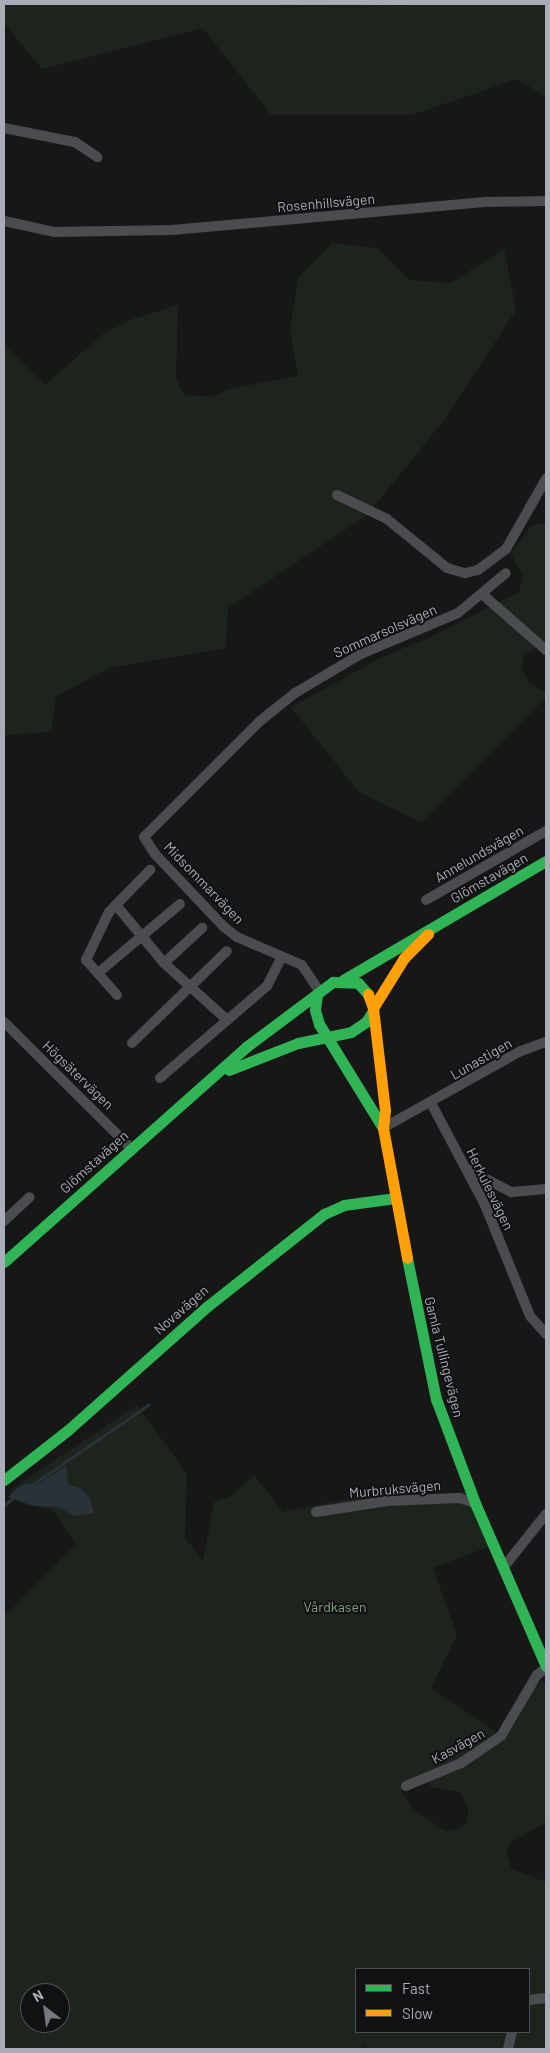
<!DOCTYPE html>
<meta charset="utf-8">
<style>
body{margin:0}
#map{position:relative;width:550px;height:2053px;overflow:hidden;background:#171717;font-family:Barlow,sans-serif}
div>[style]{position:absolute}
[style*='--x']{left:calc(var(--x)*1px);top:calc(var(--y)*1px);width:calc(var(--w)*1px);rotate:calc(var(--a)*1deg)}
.green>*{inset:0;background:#1d241e}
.water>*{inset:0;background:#2a3239}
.stream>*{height:3px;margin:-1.5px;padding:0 1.5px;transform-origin:1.5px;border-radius:1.5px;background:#2a3239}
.street>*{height:10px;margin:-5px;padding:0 5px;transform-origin:5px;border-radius:5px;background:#4b4c50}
.fast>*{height:11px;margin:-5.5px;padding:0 5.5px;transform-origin:5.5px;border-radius:5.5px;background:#30b455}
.slow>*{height:11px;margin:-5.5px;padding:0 5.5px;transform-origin:5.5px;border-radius:5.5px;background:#ff9f0a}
span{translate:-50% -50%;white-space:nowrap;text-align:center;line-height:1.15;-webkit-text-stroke:4px #111113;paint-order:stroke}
.street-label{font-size:14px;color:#a8adb8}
.park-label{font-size:14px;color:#7fa381}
.frame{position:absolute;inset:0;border:5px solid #a8adb8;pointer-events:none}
.legend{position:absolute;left:355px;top:1968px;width:175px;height:65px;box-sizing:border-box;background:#111113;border:1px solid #4d4f55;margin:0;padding:6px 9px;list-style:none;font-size:15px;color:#a8adb8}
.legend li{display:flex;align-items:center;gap:10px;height:25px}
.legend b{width:25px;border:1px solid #4d4f55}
.north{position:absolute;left:20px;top:1983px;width:50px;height:50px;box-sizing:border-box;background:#111113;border:1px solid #4d4f55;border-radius:50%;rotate:330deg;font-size:14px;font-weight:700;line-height:20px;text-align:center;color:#a8adb8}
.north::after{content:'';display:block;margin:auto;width:18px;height:22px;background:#757880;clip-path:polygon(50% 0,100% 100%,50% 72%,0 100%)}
</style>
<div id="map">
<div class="green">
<div style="clip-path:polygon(4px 4px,280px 4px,281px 6px,546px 4px,546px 97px,517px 79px,411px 115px,271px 115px,203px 28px,42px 69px,4px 23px)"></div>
<div style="clip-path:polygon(332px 243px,377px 248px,409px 280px,451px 283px,504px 249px,516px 310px,445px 419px,367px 515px,228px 608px,226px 648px,109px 668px,56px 696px,51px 732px,4px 735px,4px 321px,6px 345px,45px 385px,103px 334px,133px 319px,178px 305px,176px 379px,184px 395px,213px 397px,228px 389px,298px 376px,290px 331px,298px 278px)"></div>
<div style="clip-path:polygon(546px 523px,546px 641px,525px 655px,521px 668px,530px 684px,546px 692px,546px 697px,422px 823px,359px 792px,291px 707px,380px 658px,431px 637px,519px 592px,523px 576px,511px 554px,532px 525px)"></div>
<div style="clip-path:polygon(evenodd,137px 1405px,187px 1474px,185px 1538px,203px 1561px,214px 1502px,231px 1496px,254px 1475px,283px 1512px,357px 1497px,468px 1492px,491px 1546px,433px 1568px,457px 1635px,431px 1688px,499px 1734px,470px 1754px,402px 1783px,402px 1793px,414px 1810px,446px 1831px,458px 1829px,466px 1823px,469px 1810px,460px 1792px,432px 1787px,427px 1782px,503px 1740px,516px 1722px,530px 1692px,543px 1680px,546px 1687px,546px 1822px,510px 1843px,506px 1851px,512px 1869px,546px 1882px,546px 2049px,368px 2049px,363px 2042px,364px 2049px,4px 2049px,4px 1612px,8px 1613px,76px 1544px,53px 1510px,24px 1504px,10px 1490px,137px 1405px,356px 1969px,529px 1969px,529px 2032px,356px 2032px,356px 1969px,137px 1405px,30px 1993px,60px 1993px,60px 2023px,30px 2023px,30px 1993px)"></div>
</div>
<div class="water">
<div style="clip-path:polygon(66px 1466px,68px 1484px,81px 1489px,90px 1498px,94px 1513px,76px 1516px,57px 1507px,34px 1506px,8px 1497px,17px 1488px,27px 1483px,34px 1487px)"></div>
</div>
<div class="stream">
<div style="--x:29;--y:1487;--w:145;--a:-34.6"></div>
<div style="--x:4;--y:1505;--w:14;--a:-39"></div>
</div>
<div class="street">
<div style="--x:4;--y:128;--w:72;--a:11.2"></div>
<div style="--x:75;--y:142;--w:27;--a:34"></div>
<div style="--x:4;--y:221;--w:51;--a:12.4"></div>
<div style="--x:54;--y:232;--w:118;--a:-1"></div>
<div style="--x:172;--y:230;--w:317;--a:-5.1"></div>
<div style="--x:488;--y:202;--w:58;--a:-1"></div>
<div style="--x:337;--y:495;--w:55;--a:25.6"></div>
<div style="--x:387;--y:519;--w:77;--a:39.2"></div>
<div style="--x:447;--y:568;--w:19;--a:16"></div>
<div style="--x:465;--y:573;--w:13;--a:-13"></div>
<div style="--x:478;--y:570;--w:35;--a:-37"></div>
<div style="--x:506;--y:549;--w:81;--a:-60.3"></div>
<div style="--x:482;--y:594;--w:85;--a:41.2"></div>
<div style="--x:426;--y:900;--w:138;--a:-29.9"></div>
<div style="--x:116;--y:905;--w:75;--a:50.4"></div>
<div style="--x:164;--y:963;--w:85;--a:42.1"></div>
<div style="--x:164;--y:963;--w:52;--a:-42.6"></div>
<div style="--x:98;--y:973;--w:107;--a:-40.1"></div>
<div style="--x:320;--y:992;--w:32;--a:-124"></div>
<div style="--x:302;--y:965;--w:71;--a:-156.7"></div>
<div style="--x:237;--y:937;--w:16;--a:-142"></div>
<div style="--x:224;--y:927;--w:100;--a:-133.4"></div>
<div style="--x:155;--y:854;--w:20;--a:-123"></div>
<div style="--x:144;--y:837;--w:164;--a:-45"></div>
<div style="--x:260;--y:721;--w:45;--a:-38.7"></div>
<div style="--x:295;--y:693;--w:77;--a:-30.6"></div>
<div style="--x:361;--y:654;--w:105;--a:-22.9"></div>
<div style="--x:458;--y:613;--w:62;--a:-39.8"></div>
<div style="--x:117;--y:995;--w:47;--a:-131.5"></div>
<div style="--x:86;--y:960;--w:53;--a:-64.4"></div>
<div style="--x:109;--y:912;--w:59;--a:-45.7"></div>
<div style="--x:4;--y:1022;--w:180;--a:44.8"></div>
<div style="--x:132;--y:1043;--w:132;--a:-44.1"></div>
<div style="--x:160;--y:1078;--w:141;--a:-40.7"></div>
<div style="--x:267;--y:986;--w:33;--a:-63"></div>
<div style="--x:431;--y:1103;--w:115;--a:62.1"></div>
<div style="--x:485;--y:1205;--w:120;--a:67.9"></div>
<div style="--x:530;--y:1316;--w:24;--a:48"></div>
<div style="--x:383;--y:1128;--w:158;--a:-29.2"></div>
<div style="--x:521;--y:1051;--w:27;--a:-20"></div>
<div style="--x:467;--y:1169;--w:50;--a:27.6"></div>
<div style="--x:511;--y:1192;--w:35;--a:-5"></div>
<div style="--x:4;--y:1221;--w:35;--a:-43"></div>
<div style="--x:316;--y:1512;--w:72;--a:-8.8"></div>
<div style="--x:387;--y:1501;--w:72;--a:-2.4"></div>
<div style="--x:459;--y:1498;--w:17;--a:17"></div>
<div style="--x:503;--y:1568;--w:69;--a:-51.5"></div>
<div style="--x:406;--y:1786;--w:60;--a:-22.7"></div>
<div style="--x:461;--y:1763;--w:48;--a:-34"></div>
<div style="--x:501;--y:1736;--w:71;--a:-59.5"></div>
<div style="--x:537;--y:1675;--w:11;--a:-38"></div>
<div style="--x:529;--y:2000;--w:17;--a:-7"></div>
<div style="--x:508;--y:2049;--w:17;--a:-77"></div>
</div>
<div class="fast">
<div style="--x:343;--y:980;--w:235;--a:-30.4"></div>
<div style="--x:317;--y:995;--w:15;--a:98"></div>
<div style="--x:315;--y:1010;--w:15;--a:74"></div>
<div style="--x:319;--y:1024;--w:122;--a:58.4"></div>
<div style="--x:229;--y:1070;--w:74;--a:-21.4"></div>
<div style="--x:298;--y:1043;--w:54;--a:-11.7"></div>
<div style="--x:351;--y:1032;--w:18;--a:-34"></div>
<div style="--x:366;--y:1022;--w:13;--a:-58"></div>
<div style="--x:407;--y:1258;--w:144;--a:78.4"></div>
<div style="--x:436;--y:1399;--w:111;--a:69.4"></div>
<div style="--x:475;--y:1503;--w:178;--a:66.5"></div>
<div style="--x:4;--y:1262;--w:324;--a:-41.6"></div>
<div style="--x:246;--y:1047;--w:109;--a:-36.8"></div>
<div style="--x:333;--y:982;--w:25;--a:2"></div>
<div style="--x:358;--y:983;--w:15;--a:48"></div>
<div style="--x:4;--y:1480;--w:81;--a:-38"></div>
<div style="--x:68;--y:1430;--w:188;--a:-41.6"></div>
<div style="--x:209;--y:1305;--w:147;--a:-38.4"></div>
<div style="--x:324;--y:1214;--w:22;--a:-24"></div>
<div style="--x:344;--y:1205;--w:52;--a:-7.7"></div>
</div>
<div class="slow">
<div style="--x:368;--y:994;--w:15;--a:70"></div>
<div style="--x:373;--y:1008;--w:103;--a:83.3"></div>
<div style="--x:385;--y:1110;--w:18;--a:96"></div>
<div style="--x:383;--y:1128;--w:132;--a:79.5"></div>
<div style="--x:373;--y:1008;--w:59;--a:-58.2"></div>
<div style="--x:404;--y:958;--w:34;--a:-45"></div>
</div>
<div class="street-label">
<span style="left:326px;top:203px;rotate:-5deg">Rosenhillsvägen</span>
<span style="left:385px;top:631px;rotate:-24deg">Sommarsolsvägen</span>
<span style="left:479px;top:854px;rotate:-30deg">Annelundsvägen</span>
<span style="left:489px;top:878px;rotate:-30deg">Glömstavägen</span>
<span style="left:204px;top:883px;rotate:46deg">Midsommarvägen</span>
<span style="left:481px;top:1059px;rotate:-30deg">Lunastigen</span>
<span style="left:78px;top:1075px;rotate:44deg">Högsätervägen</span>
<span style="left:94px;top:1162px;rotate:-42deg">Glömstavägen</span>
<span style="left:490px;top:1189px;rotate:64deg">Herkulesvägen</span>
<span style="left:181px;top:1310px;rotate:-41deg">Novavägen</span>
<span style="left:444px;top:1357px;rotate:76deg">Gamla Tullingevägen</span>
<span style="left:395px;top:1489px;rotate:-5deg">Murbruksvägen</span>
<span style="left:458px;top:1746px;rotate:-29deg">Kasvägen</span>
</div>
<div class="park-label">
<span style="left:335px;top:1607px">Vårdkasen</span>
</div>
<div class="frame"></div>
<ul class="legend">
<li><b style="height:6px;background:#30b455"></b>Fast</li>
<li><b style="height:6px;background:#ff9f0a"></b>Slow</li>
</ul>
<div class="north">N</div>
</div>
